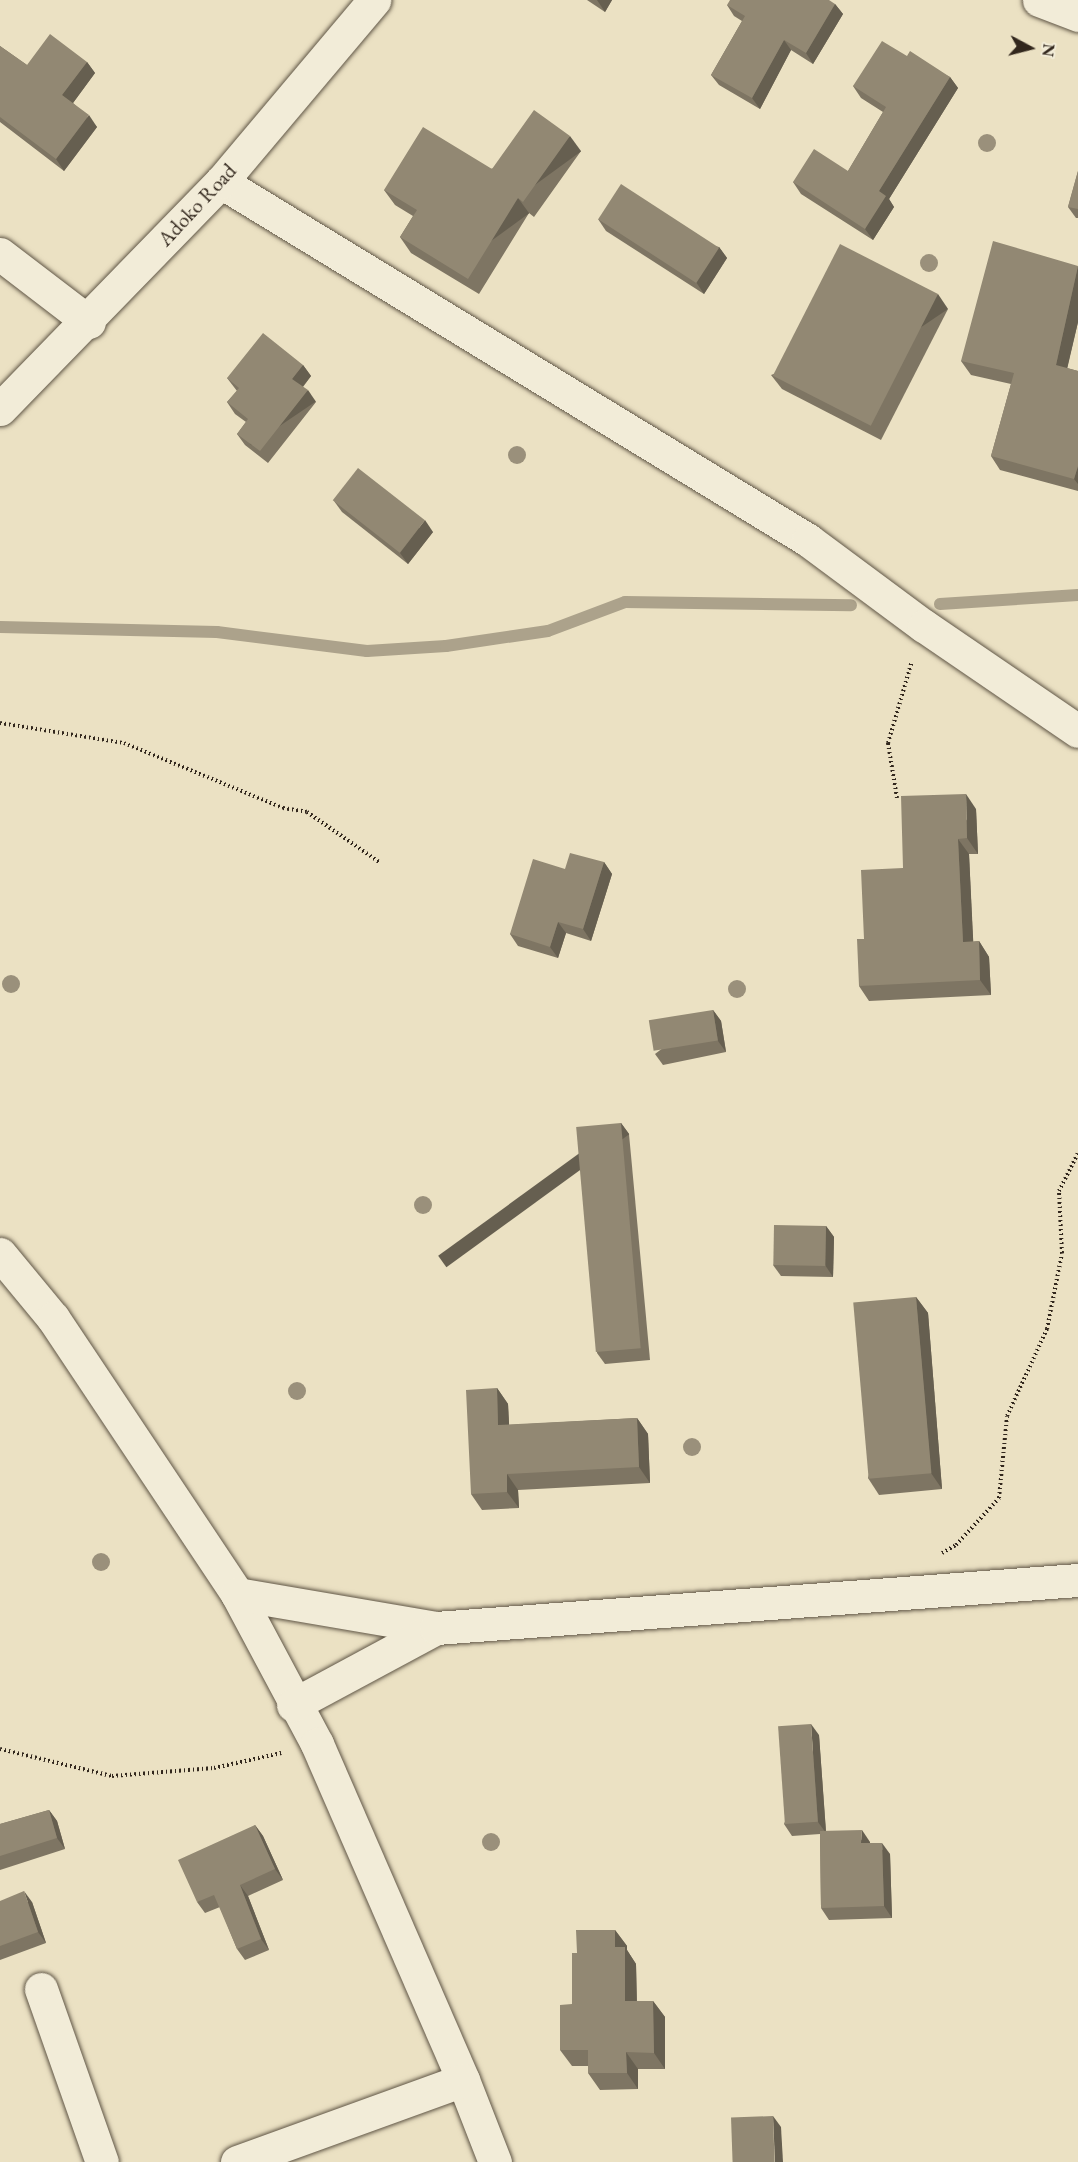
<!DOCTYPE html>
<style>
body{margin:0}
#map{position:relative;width:1078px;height:2162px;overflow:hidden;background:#ebe1c3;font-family:"EB Garamond",serif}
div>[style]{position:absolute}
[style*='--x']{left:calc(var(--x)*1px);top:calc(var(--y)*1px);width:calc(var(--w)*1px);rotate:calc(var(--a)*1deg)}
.stream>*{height:12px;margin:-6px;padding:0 6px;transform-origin:6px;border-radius:6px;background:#aca28b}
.path>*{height:4px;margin-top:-2px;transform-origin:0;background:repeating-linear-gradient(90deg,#32271d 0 1.5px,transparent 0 4.5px)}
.roads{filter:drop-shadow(0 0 2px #605646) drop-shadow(0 0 2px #605646)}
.minor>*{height:33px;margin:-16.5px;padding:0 16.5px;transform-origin:16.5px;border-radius:16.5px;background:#f2ecd8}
.tertiary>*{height:33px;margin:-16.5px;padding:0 16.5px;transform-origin:16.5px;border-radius:16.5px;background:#f2ecd8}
.trees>*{width:18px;height:18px;margin:-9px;border-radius:50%;background:#9a907b}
.wall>*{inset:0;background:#7e7563}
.shaded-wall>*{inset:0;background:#665f50;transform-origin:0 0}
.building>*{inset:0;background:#928873;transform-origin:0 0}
span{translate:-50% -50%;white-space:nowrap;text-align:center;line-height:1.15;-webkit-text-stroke:4.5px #f2ecd8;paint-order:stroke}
.street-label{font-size:21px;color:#32271d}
.north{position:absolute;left:1000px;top:18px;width:60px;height:60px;-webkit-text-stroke:4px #f2ecd8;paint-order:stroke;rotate:97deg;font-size:16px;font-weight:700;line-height:24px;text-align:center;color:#32271d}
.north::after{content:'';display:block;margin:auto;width:21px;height:27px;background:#32271d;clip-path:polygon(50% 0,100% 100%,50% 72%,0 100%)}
</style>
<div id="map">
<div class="stream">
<div style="--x:940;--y:604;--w:138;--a:-3.7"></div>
<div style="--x:0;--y:627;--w:217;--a:1.3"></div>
<div style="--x:217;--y:632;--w:151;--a:7.2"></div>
<div style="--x:367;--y:651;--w:79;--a:-3.6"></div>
<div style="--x:446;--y:646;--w:103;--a:-8.4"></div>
<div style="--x:548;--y:631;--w:82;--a:-20.6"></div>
<div style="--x:625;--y:602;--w:226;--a:0.8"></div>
</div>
<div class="path">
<div style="--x:0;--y:723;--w:126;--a:9.2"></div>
<div style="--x:124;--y:743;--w:172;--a:22.2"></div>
<div style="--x:283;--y:808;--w:24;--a:9"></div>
<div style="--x:307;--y:812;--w:88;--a:34.8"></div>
<div style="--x:897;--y:798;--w:56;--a:-99.3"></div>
<div style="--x:888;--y:743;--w:85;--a:-73.7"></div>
<div style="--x:942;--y:1553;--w:16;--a:-30"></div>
<div style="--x:956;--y:1545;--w:64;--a:-47.5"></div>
<div style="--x:999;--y:1498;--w:82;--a:-84.4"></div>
<div style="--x:1007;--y:1416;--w:96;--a:-65.3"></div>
<div style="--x:1047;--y:1329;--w:77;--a:-78.8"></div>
<div style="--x:1062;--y:1253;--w:62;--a:-92.8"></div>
<div style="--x:1059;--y:1191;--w:42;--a:-63.4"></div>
<div style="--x:0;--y:1749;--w:115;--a:13.6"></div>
<div style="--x:112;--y:1776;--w:102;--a:-4.5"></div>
<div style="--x:214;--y:1768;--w:69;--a:-12.6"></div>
</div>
<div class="roads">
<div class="minor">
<div style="--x:221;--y:182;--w:688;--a:31.38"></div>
<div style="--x:808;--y:540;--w:144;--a:36.6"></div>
<div style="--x:924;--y:626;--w:186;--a:34.3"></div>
<div style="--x:0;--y:1254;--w:83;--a:50.4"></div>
<div style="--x:53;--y:1318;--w:332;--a:56.3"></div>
<div style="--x:237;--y:1594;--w:170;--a:61.9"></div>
<div style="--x:317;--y:1744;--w:366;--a:66.5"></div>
<div style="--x:463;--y:2080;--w:88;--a:68.7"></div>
<div style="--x:237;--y:1594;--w:202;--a:9.7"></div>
<div style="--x:293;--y:1705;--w:162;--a:-28.3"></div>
<div style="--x:436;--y:1628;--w:644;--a:-4.28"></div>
<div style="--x:41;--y:1989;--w:183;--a:70.6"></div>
<div style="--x:237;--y:2162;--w:240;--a:-19.9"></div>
</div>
<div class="tertiary">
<div style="--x:1039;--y:0;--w:42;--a:21"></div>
<div style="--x:0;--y:254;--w:112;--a:37.4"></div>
<div style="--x:0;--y:409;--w:317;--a:-45.8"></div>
<div style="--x:221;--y:182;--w:238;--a:-49.9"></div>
</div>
</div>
<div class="trees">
<div style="left:987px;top:143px"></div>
<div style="left:929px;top:263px"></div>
<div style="left:517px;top:455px"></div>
<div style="left:11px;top:984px"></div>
<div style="left:737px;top:989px"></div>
<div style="left:423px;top:1205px"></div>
<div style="left:297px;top:1391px"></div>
<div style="left:692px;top:1447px"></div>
<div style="left:101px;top:1562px"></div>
<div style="left:491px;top:1842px"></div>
</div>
<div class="wall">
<div style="clip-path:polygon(587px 0,612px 0,605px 12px)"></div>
<div style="clip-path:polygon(835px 4px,843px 14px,813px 64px,791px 50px,760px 109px,719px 85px,711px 75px,742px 21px,734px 16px,727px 5px)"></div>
<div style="clip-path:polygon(0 46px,27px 65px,87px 62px,95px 73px,73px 103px,97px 127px,64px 171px,0 122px)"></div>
<div style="clip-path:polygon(907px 56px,950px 77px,958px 88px,889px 199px,894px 207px,873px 240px,801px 194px,793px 182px,848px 171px,883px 112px,861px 98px,853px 86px)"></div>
<div style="clip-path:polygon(581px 151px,534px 217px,529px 213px,479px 294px,411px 253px,400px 237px,413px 216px,395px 205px,384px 190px)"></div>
<div style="clip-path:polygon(1078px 171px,1078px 218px,1076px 218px,1068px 207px)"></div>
<div style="clip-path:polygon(598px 219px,719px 247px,727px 258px,704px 294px,606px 231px)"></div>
<div style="clip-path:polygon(1078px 266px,1078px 322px,1067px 368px,1078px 371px,1078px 491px,1000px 470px,991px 456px,1011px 384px,971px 375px,961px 361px)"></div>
<div style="clip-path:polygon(948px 309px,881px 440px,782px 389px,771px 375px)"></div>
<div style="clip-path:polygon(303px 365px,311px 376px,303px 387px,316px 402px,268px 463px,245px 445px,237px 434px,246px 422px,235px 414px,227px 402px,237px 391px,227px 378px)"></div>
<div style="clip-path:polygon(334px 501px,433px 532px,408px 564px,342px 512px)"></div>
<div style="clip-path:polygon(976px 809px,978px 854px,969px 854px,973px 942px,979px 941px,989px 957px,991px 995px,869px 1001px,859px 986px,864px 939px)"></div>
<div style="clip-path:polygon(604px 862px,612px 874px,591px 941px,566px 933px,558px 958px,518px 946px,510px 934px,565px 869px)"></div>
<div style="clip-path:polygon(713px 1010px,721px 1021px,726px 1052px,663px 1065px,655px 1054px)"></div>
<div style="clip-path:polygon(621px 1123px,629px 1134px,650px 1360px,605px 1364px,597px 1353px)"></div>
<div style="clip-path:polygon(826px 1226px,834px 1237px,833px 1277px,781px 1276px,773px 1265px)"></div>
<div style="clip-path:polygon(916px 1297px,928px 1313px,942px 1489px,879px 1495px,868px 1478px)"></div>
<div style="clip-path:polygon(497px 1388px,508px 1404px,509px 1425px,637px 1418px,648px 1434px,650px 1483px,518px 1490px,519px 1508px,482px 1510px,471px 1494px)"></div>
<div style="clip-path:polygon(819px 1735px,826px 1831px,870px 1842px,870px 1843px,890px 1854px,892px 1918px,829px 1920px,821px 1908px,820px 1834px,792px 1836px,784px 1824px)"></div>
<div style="clip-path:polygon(49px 1810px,57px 1821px,65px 1849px,0 1870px,0 1824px)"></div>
<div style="clip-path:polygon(255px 1825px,263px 1836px,283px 1880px,248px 1896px,269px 1950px,245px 1960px,237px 1949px,220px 1907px,205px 1913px,197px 1902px)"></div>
<div style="clip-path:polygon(0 1901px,32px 1902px,46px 1943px,0 1960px)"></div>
<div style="clip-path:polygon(615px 1930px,627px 1946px,627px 1950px,636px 1964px,637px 2001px,653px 2001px,665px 2017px,665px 2069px,638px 2069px,638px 2089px,600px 2090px,588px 2073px,588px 2066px,572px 2066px,560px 2050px,572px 2004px,577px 1953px)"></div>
</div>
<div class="shaded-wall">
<div style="clip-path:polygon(597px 0,612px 0,605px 12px)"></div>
<div style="clip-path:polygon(835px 4px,843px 14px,813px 64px,806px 53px)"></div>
<div style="clip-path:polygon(784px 40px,791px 50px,760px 109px,752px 98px)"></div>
<div style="clip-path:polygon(87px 62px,95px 73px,70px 107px,62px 95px)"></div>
<div style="clip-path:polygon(950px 77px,958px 88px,889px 199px,894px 207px,873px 240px,865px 229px,879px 191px)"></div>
<div style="clip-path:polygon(89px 115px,97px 127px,64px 171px,56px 159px)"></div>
<div style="left:570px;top:136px;width:19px;height:81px;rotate:54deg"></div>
<div style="left:518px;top:198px;width:19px;height:95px;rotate:54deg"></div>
<div style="clip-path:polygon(719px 247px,727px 258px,704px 294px,696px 282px)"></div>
<div style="clip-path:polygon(1078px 266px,1078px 322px,1065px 378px,1056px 365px)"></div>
<div style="left:938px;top:294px;width:18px;height:148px;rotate:56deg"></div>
<div style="clip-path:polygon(303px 365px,311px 376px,300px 390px,292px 379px)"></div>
<div style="left:308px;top:390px;width:14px;height:78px;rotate:56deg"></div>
<div style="clip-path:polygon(1078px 466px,1078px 484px,1074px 479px)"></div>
<div style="clip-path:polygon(425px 520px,433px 532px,408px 564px,400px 553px)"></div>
<div style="clip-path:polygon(966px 794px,976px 809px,978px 854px,967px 838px)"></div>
<div style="clip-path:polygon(958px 839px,969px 854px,974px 957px,963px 942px)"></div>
<div style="clip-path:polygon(604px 862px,612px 874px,591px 941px,583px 929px)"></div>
<div style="clip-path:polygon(558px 922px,566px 933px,558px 958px,550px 947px)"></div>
<div style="clip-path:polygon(979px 941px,989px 957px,991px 995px,980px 980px)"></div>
<div style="clip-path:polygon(713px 1010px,721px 1021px,726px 1052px,718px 1041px)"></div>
<div style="left:621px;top:1123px;width:14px;height:226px;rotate:54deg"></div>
<div style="clip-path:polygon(826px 1226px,834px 1237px,833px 1277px,825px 1265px)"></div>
<div style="clip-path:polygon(916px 1297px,928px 1313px,942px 1489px,931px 1473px)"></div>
<div style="clip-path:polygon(497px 1388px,508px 1404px,510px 1442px,498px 1425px)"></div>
<div style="clip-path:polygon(637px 1418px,648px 1434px,650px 1483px,639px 1467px)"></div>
<div style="clip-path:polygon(507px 1474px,518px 1490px,519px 1508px,507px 1492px)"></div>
<div style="clip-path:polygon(811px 1724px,819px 1735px,826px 1833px,818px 1822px)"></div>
<div style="clip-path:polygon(49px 1810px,57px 1821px,65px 1849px,57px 1838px)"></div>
<div style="clip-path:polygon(255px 1825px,263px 1836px,283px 1880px,275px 1869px)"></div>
<div style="clip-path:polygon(862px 1830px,870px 1842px,869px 1855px,861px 1843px)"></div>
<div style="clip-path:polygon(882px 1843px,890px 1854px,892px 1918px,884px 1906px)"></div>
<div style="clip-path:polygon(240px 1885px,248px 1896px,269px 1950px,261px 1939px)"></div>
<div style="clip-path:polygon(24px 1891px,32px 1902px,46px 1943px,38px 1932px)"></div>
<div style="clip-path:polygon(615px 1930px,627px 1946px,627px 1950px,636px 1964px,637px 2017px,625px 2001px,615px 1947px)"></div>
<div style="clip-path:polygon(653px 2001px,665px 2017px,665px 2069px,654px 2053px)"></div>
<div style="clip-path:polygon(626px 2052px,638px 2069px,638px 2089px,627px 2073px)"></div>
<div style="clip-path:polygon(773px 2116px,781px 2127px,783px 2162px,775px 2162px)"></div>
</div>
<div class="building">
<div style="clip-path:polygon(730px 0,829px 0,835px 4px,806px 53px,784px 40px,752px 98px,711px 75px,745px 16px,727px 5px)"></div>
<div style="clip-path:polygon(50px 34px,87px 62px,62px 95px,89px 115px,56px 159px,0 117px,0 46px,27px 65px)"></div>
<div style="clip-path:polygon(882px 41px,907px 56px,910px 51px,950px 77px,879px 191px,886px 196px,865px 229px,793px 182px,814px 149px,848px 171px,886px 107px,853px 86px)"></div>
<div style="clip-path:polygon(534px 110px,570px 136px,523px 202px,518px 198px,468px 279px,400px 237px,417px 210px,384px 190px,423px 127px,492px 169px)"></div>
<div style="clip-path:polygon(1078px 171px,1078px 209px,1068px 207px)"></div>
<div style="left:621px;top:184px;width:117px;height:42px;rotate:33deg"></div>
<div style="clip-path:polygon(993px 241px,1078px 266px,1056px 365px,1078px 371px,1078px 466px,1074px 479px,991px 456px,1014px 373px,961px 361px)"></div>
<div style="left:840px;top:244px;width:110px;height:148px;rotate:27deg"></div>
<div style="clip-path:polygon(263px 333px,303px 365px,292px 379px,308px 390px,260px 451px,237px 434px,248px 419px,227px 402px,239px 388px,227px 378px)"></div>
<div style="left:358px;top:468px;width:85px;height:41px;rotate:38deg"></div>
<div style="clip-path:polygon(966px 794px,967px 838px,958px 839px,963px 942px,979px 941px,980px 980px,859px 986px,857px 939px,864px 939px,861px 870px,903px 868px,901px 796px)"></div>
<div style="clip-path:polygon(570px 853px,604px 862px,583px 929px,558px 922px,550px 947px,510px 934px,533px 859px,565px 869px)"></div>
<div style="left:713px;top:1010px;width:31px;height:65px;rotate:81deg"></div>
<div style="left:621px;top:1123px;width:226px;height:45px;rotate:85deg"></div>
<div style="left:774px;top:1225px;width:52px;height:40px;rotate:1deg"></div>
<div style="left:916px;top:1297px;width:177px;height:63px;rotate:85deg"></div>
<div style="clip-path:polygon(497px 1388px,498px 1425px,637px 1418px,639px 1467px,507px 1474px,507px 1492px,471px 1494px,466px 1390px)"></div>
<div style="left:811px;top:1724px;width:98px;height:33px;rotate:86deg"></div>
<div style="clip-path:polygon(49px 1810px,57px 1838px,0 1856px,0 1824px)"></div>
<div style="clip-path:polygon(255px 1825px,275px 1869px,240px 1885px,261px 1939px,237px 1949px,214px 1895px,197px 1902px,178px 1860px)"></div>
<div style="clip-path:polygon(862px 1830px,861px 1843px,882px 1843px,884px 1906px,821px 1908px,820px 1831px)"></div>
<div style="clip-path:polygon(24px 1891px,38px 1932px,0 1946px,0 1901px)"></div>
<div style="clip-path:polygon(576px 1930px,615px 1930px,615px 1947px,625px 1947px,625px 2001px,653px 2001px,654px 2053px,626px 2052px,627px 2073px,588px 2073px,588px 2050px,560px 2050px,560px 2005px,572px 2004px,572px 1953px,577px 1953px)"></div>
<div style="left:773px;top:2116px;width:46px;height:42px;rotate:88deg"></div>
</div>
<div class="street-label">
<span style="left:197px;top:205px;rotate:-47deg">Adoko Road</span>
</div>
<div class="north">N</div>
</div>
